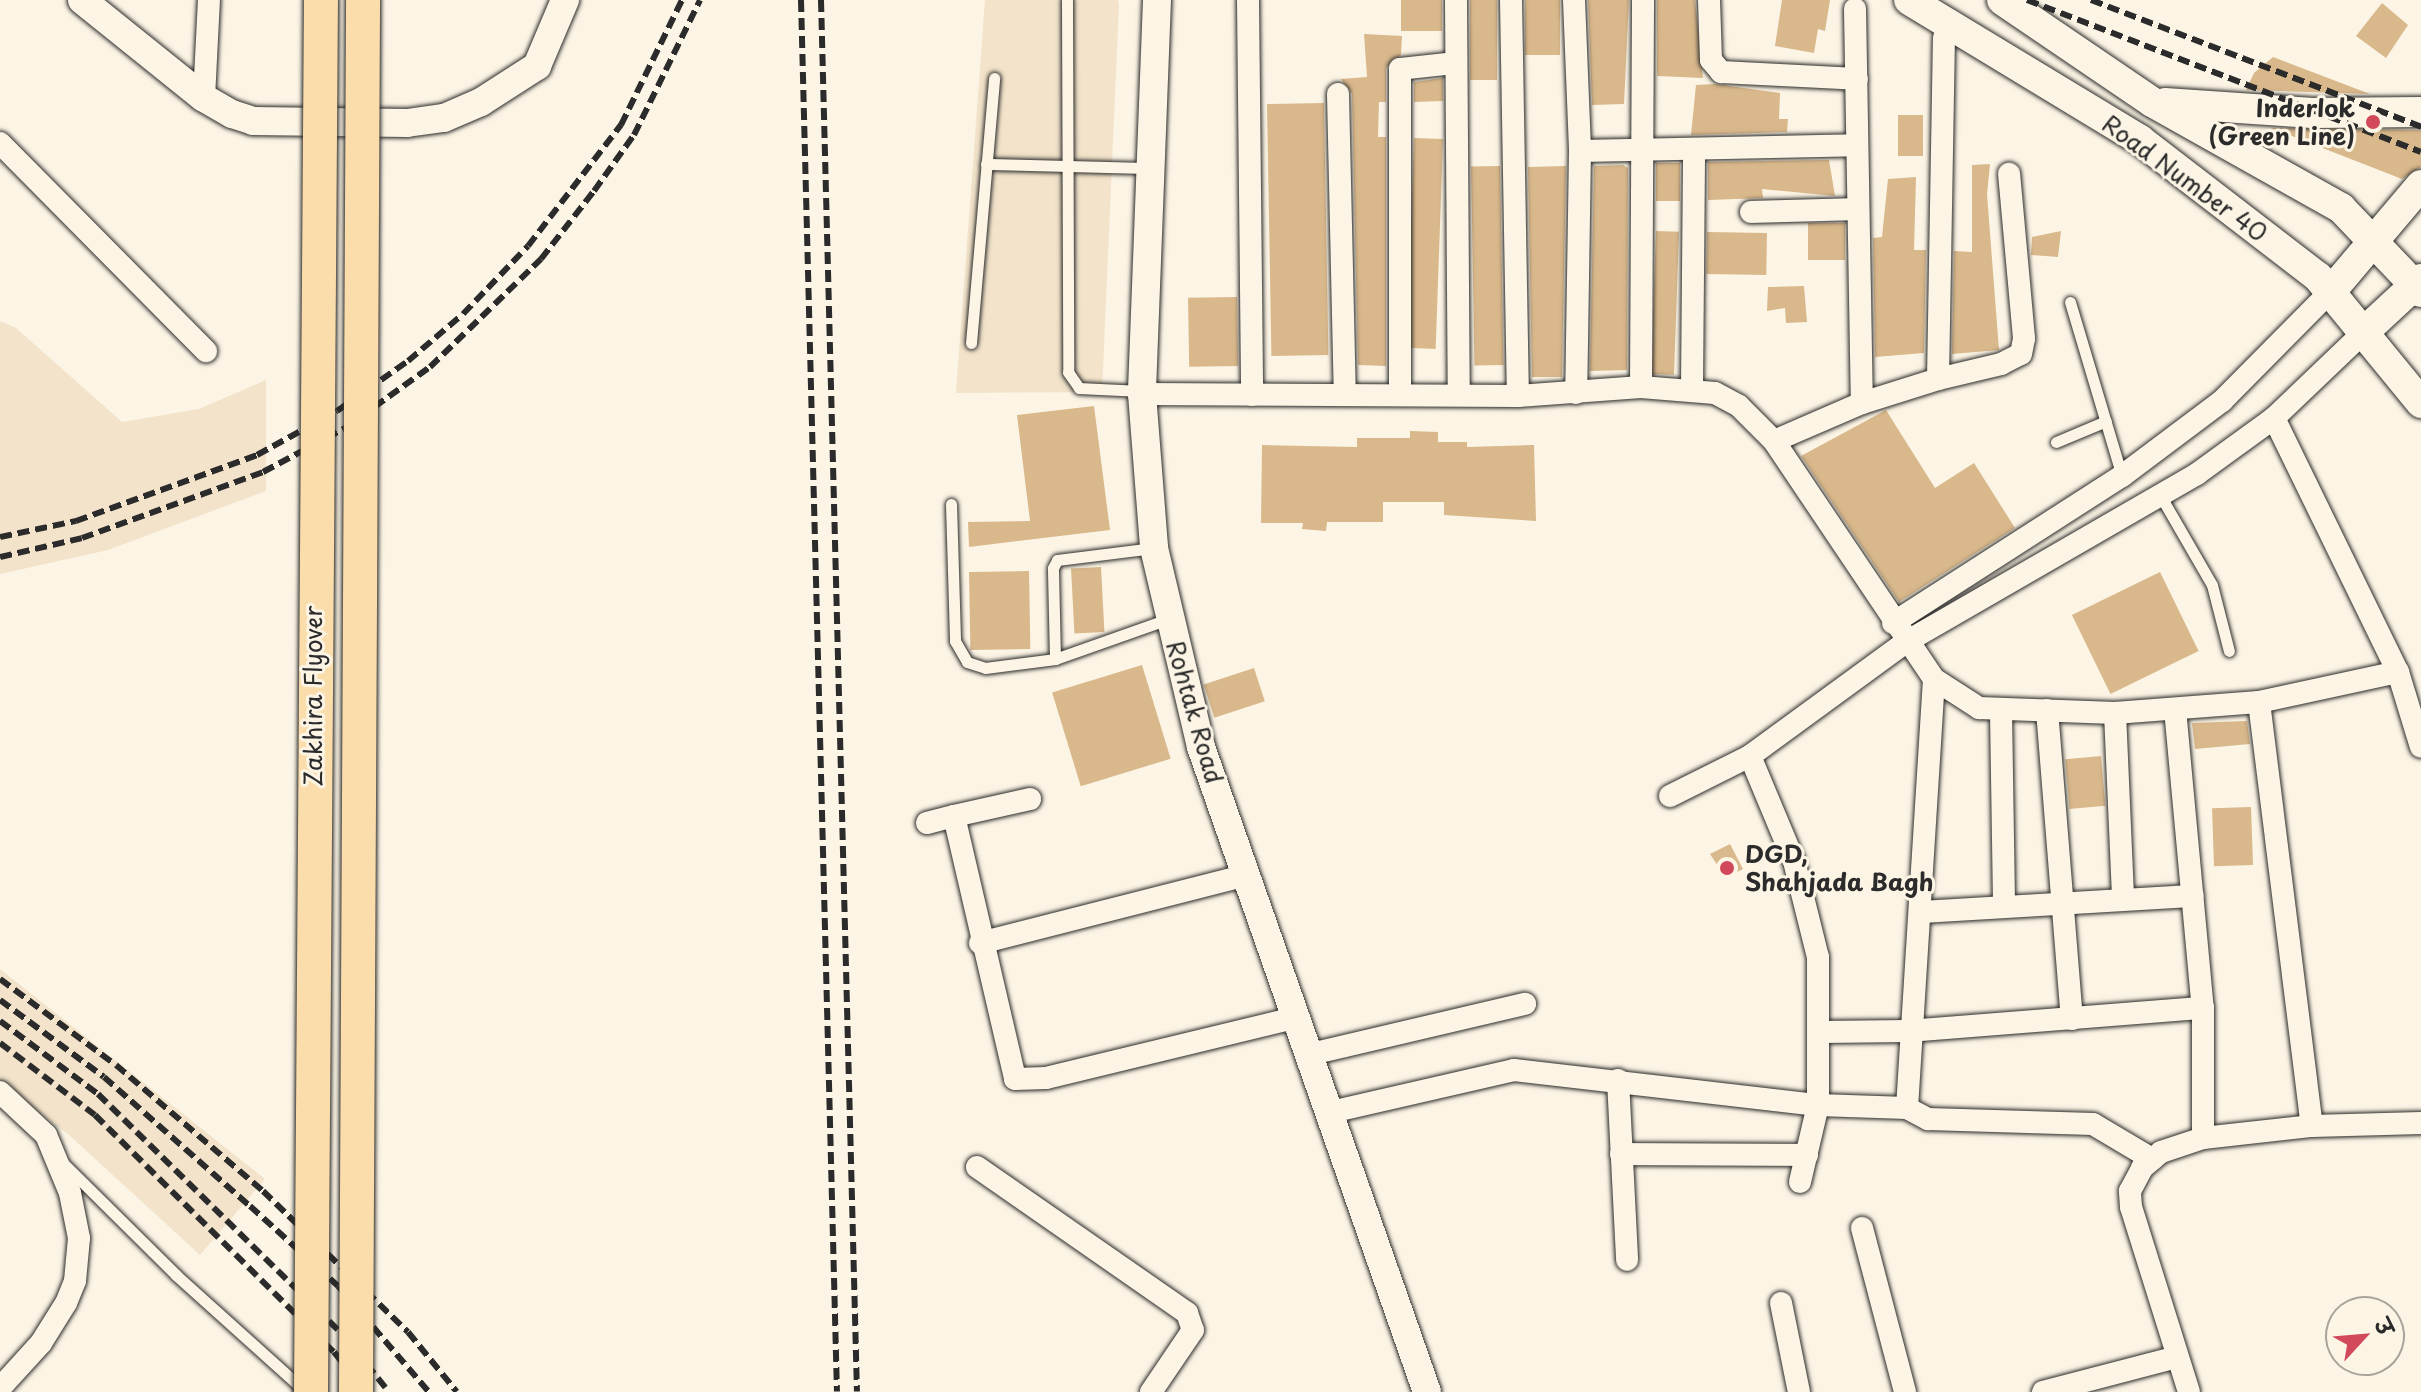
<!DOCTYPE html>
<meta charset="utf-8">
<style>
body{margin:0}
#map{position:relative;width:2421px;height:1392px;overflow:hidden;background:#fcf5e5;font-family:"Playpen Sans","Playpen Sans Deva",sans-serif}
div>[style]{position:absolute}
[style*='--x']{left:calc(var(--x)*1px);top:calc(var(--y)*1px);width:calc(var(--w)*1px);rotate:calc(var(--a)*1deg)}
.built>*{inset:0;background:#f2e3ca}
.building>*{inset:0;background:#d9b88b;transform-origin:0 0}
.roads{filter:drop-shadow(0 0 2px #2b2b2b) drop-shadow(0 0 2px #2b2b2b)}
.service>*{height:11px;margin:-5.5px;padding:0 5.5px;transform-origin:5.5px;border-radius:5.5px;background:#fcf5e5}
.minor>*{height:22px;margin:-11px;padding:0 11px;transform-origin:11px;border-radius:11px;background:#fcf5e5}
.tertiary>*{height:28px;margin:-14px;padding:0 14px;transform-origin:14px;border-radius:14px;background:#fcf5e5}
.secondary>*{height:30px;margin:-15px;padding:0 15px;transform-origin:15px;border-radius:15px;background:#fcf5e5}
.rail>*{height:6px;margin-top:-3px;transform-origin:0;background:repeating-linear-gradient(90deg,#2b2b2b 0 12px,transparent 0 18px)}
.bridges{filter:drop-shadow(0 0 2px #2b2b2b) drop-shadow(0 0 2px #2b2b2b)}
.primary-bridge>*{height:34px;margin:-17px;padding:0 17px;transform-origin:17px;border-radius:17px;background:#fbddab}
.dots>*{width:22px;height:22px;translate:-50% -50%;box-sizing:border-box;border:4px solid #fcf5e5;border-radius:50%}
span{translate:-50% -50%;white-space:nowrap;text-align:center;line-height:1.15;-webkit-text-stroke:6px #fcf5e5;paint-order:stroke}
.poi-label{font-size:24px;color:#2b2b2b;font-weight:700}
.right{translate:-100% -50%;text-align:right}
.left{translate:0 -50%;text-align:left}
.street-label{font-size:24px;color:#2b2b2b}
.north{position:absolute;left:2325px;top:1296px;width:80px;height:80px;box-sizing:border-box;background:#fcf5e5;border:2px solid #a8a49b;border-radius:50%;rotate:64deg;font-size:22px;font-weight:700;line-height:32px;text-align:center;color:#2b2b2b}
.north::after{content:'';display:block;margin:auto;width:28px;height:36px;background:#d1495b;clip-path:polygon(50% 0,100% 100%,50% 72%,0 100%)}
</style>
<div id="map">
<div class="built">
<div style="clip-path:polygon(985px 0,1118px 0,1119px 4px,1102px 392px,956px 393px)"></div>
<div style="clip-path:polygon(0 321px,16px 328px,122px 422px,199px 409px,266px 380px,266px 491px,108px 550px,0 574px)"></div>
<div style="clip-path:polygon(0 969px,265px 1179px,200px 1255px,68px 1134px,0 1083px)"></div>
</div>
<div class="building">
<div style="left:1401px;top:0;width:41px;height:31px"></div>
<div style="left:1470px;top:0;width:27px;height:80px"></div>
<div style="left:1525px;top:0;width:35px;height:55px"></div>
<div style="clip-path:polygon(1588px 0,1629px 0,1624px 104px,1592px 105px)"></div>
<div style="clip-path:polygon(1657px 0,1695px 0,1703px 78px,1657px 76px)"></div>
<div style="clip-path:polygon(1782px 0,1830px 0,1825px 31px,1818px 29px,1814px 53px,1775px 46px)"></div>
<div style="clip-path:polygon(2382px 3px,2408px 25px,2386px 58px,2356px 36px)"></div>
<div style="clip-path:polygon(1364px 34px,1402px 36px,1401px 55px,1386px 68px,1386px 102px,1379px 102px,1378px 137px,1386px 137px,1386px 366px,1358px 365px,1352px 94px,1341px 79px,1367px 77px)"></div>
<div style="clip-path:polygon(2273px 57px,2370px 94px,2246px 90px,2254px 73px)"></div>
<div style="clip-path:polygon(1443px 78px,1443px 101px,1414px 102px,1414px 82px)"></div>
<div style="clip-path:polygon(1715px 84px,1780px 93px,1779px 119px,1788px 119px,1787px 132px,1691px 135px,1696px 85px)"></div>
<div style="left:1324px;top:103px;width:252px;height:57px;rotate:89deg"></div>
<div style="left:1898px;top:115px;width:25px;height:41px"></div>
<div style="clip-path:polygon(2271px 128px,2421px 130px,2421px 167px,2402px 179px)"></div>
<div style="left:1414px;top:138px;width:29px;height:210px;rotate:2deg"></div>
<div style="clip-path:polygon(1829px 160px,1835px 196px,1762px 189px,1763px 198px,1708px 200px,1708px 162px)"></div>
<div style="left:1680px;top:163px;width:38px;height:24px;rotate:90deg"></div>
<div style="clip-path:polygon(1990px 164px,1987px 194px,1999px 350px,1952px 354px,1954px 251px,1972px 252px,1972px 165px)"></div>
<div style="clip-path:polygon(1623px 165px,1628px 168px,1627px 370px,1590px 371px,1594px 166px)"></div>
<div style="left:1500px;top:166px;width:199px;height:29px;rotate:89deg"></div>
<div style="clip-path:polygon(1566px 166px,1562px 377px,1532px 377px,1528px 167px)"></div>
<div style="clip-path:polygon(1916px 177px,1914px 250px,1926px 250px,1924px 353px,1875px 357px,1873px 238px,1882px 237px,1888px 179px)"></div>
<div style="left:1845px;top:223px;width:37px;height:37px;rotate:90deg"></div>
<div style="left:1656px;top:231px;width:23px;height:143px;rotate:2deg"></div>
<div style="clip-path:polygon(2061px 231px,2058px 257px,2031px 255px,2032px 237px)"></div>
<div style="left:1707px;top:232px;width:60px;height:42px;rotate:1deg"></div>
<div style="clip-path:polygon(1804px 286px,1807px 322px,1786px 323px,1785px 308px,1767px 311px,1768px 287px)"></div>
<div style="left:1237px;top:297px;width:69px;height:49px;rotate:89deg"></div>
<div style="clip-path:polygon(1094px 406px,1110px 530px,969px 547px,968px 522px,1030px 521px,1017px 415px)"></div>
<div style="clip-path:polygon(1886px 410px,1935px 488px,1974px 463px,2015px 528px,1899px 602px,1801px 456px)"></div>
<div style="clip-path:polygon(1410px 431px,1438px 432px,1438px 442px,1467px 442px,1467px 447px,1534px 445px,1536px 521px,1444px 515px,1444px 502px,1383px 502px,1383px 522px,1327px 522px,1326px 531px,1302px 529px,1303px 523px,1261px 523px,1262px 445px,1357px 447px,1357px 438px,1410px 438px)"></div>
<div style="left:1101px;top:567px;width:65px;height:30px;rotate:87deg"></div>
<div style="left:1029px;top:571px;width:78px;height:60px;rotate:89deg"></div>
<div style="left:2160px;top:572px;width:88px;height:98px;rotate:64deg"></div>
<div style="left:1142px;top:665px;width:98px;height:94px;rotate:73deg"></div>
<div style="left:1254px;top:668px;width:35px;height:53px;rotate:72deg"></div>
<div style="clip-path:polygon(2247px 721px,2250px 744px,2195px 749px,2192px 723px)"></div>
<div style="left:2101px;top:756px;width:50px;height:36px;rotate:85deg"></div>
<div style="left:2251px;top:807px;width:58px;height:39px;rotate:88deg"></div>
<div style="clip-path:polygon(1730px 844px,1743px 869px,1726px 878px,1710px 854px)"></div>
</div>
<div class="roads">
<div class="service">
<div style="--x:1067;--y:0;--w:372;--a:89.8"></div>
<div style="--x:1068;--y:372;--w:19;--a:55"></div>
<div style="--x:1079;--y:388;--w:62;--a:2.8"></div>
<div style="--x:986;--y:164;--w:164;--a:1.4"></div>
<div style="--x:2070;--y:302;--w:182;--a:73.4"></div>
<div style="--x:971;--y:343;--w:266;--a:-85"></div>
<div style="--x:2056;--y:442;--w:54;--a:-22.8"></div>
<div style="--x:2160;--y:495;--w:104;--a:60"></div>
<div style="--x:2212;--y:585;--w:68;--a:75.6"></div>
<div style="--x:951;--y:504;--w:137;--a:88.3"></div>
<div style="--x:955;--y:641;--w:24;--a:60"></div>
<div style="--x:967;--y:662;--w:19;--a:18"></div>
<div style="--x:985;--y:668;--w:71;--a:-7.3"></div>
<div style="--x:1055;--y:659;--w:120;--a:-19.5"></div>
<div style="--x:1055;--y:659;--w:91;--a:-91.3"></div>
<div style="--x:1053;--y:568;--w:9;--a:-63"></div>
<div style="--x:1057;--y:560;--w:97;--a:-7.1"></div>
<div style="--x:64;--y:1164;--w:158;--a:44.7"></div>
<div style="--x:176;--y:1275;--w:173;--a:42"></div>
</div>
<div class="minor">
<div style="--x:1248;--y:0;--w:395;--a:89.4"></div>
<div style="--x:1456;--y:0;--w:394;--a:89.6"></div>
<div style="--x:1511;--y:0;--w:396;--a:89"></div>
<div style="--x:1574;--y:0;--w:151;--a:87.7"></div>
<div style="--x:1580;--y:151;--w:242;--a:90.9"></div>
<div style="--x:1709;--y:0;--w:60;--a:88.1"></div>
<div style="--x:1711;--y:60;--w:16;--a:50"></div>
<div style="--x:1721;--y:72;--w:136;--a:2.9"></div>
<div style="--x:1855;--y:9;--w:394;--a:89"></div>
<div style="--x:1338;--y:94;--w:301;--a:88.7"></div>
<div style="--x:204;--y:98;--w:98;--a:-87.1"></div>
<div style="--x:0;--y:143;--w:293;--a:45.3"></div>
<div style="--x:1580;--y:151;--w:277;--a:-1.2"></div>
<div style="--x:1751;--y:212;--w:107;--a:-1.6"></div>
<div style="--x:1938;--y:379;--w:65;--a:-13.4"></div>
<div style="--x:2001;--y:364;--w:22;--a:-27"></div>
<div style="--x:2021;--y:354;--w:16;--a:-79"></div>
<div style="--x:2024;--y:338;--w:165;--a:-95.2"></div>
<div style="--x:1641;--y:387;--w:387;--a:-89.7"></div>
<div style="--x:1692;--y:388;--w:238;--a:-89.5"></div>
<div style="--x:1400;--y:392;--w:323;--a:-90"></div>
<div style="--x:1400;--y:69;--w:55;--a:-6.2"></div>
<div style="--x:1142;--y:394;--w:376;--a:0.3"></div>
<div style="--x:1518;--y:396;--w:123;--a:-4.2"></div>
<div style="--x:1641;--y:387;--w:74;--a:4.6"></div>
<div style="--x:1715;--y:393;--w:27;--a:28"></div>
<div style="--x:1739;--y:406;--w:49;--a:45"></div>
<div style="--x:1774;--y:441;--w:287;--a:56.1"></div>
<div style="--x:1934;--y:679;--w:54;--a:32.8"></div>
<div style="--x:1979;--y:708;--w:136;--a:2.1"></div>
<div style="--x:2115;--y:713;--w:144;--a:-4.4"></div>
<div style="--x:2259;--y:702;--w:142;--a:-12.2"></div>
<div style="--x:2274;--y:418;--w:283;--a:64"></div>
<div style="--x:2398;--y:672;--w:78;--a:73"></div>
<div style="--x:1774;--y:441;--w:96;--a:-23.4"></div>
<div style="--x:1862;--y:403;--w:80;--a:-17.5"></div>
<div style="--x:1938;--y:379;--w:341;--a:-89"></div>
<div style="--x:1893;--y:623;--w:272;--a:-32.7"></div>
<div style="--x:2122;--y:476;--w:125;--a:-36.9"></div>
<div style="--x:2222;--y:401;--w:158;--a:-45.3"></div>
<div style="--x:1934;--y:679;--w:430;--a:93.6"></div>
<div style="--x:1907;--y:1108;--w:24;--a:28"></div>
<div style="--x:1928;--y:1119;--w:165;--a:1.7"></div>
<div style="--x:2093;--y:1124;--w:69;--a:30.7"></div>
<div style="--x:2259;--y:702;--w:427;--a:82.9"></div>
<div style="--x:2175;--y:709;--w:300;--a:84.7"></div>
<div style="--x:2203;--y:1008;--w:130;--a:90"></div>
<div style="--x:2047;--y:710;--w:310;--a:85.4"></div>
<div style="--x:2001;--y:712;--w:192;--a:89.1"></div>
<div style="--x:2115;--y:713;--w:185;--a:87.5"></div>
<div style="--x:1750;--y:756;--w:114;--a:67.3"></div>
<div style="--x:1794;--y:861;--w:99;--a:76"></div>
<div style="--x:1818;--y:957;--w:148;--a:90"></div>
<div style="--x:1818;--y:1105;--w:79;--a:103.2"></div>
<div style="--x:1670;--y:796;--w:89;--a:-26.6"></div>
<div style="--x:1750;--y:756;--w:193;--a:-36.2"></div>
<div style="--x:1906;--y:642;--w:336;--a:-30"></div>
<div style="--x:2197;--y:474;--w:95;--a:-36"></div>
<div style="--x:2274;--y:418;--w:124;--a:-43.7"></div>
<div style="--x:954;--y:816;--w:78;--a:-12.6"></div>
<div style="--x:927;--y:823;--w:28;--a:-15"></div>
<div style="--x:954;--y:816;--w:270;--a:76.9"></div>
<div style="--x:1015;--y:1079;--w:31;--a:-2"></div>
<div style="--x:1046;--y:1078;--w:259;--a:-13.6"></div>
<div style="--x:1920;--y:912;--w:273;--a:-3.4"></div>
<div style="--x:980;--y:943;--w:276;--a:-14.3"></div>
<div style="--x:1822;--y:1032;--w:86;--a:-0.7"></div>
<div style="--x:1908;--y:1031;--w:296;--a:-4.5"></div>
<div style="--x:1311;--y:1054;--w:220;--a:-13.2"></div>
<div style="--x:1618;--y:1080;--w:180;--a:87.1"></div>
<div style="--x:0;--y:1092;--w:63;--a:43.1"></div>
<div style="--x:46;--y:1135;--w:63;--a:67.5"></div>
<div style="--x:70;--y:1193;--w:46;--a:78.7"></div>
<div style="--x:79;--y:1238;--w:43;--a:95.3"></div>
<div style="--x:75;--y:1281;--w:24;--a:112"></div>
<div style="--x:66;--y:1303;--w:47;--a:122"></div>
<div style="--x:41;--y:1343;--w:61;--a:132.3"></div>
<div style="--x:1331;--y:1112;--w:188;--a:-12.9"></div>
<div style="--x:1514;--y:1070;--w:306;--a:6.6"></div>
<div style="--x:1818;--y:1105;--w:89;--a:1.9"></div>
<div style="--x:1621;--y:1154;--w:186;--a:0.3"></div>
<div style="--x:977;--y:1167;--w:256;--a:34.8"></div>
<div style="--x:1187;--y:1313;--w:18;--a:71"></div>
<div style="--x:1193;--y:1330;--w:75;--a:124.1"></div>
<div style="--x:1862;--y:1228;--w:170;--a:75.3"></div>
<div style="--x:1781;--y:1303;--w:91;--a:78.6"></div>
<div style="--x:2043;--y:1392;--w:138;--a:-14.6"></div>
<div style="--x:2189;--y:1392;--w:194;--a:-107.4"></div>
<div style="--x:2131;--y:1207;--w:16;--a:-94"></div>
<div style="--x:2130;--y:1191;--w:26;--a:-62"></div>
<div style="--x:2142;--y:1168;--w:25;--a:-40"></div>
<div style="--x:2161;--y:1152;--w:44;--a:-18.4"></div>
<div style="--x:2203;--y:1138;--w:110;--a:-6.3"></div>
<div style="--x:2312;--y:1126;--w:109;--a:-1.6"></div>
</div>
<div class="tertiary">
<div style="--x:82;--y:0;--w:156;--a:38.8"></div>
<div style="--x:204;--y:98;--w:32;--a:30"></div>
<div style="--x:232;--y:114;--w:22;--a:18"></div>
<div style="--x:253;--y:121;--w:154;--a:0.7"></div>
<div style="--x:407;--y:123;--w:37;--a:-8"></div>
<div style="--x:444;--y:118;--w:40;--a:-23.4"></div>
<div style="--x:481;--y:102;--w:67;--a:-32.7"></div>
<div style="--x:537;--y:66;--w:72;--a:-67"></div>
<div style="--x:1157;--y:0;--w:394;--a:92.2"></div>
<div style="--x:1142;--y:394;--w:154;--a:85.5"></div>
<div style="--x:1154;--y:548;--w:204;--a:76.7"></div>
<div style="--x:1201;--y:747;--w:683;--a:70.69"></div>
</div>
<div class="secondary">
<div style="--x:1909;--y:0;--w:270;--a:31.2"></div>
<div style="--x:2140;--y:140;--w:225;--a:37.6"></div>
<div style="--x:2318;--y:277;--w:163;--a:50.7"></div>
<div style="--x:2002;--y:0;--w:181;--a:34.2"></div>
<div style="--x:2152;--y:102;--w:217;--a:29.3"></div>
<div style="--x:2341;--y:208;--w:116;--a:46.4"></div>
<div style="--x:2165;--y:103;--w:148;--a:3.9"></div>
<div style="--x:2313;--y:113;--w:108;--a:-0.5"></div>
<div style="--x:2333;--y:289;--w:136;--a:-49.8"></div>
<div style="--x:2364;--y:332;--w:78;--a:-42.9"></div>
</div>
</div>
<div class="rail">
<div style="--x:801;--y:0;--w:1392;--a:88.52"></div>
<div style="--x:821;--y:0;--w:1392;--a:88.52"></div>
<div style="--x:2027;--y:0;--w:422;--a:21.1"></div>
<div style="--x:2091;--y:0;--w:354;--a:21"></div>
<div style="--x:0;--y:537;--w:78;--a:-11.9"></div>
<div style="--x:76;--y:521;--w:193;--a:-20"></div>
<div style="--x:257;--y:455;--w:91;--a:-28.8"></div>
<div style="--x:337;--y:411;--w:87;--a:-35.2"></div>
<div style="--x:408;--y:361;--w:72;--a:-40.5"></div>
<div style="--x:463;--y:314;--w:94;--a:-46.3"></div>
<div style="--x:528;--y:246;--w:153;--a:-52.5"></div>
<div style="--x:621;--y:125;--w:139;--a:-64"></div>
<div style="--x:0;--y:557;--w:84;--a:-13"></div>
<div style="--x:82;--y:538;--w:193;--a:-20"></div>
<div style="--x:263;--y:472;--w:93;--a:-28.2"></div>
<div style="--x:345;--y:428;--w:105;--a:-35.7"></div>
<div style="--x:430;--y:367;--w:155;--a:-44.2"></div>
<div style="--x:541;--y:259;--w:86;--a:-52.1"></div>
<div style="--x:594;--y:191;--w:69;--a:-54.5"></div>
<div style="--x:634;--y:135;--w:150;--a:-63.9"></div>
<div style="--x:0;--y:979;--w:144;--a:36.6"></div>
<div style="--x:116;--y:1065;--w:194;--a:40.6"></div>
<div style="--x:263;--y:1191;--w:202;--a:44.2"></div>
<div style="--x:408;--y:1332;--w:77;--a:50.8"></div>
<div style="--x:0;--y:1000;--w:129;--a:36.5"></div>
<div style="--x:104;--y:1077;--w:195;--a:41.5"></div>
<div style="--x:250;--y:1206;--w:119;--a:42.3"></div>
<div style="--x:338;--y:1286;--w:140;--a:49.4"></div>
<div style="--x:0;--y:1021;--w:122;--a:36.7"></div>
<div style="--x:98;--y:1094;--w:345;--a:44.5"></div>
<div style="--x:344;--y:1336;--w:72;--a:51.2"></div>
<div style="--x:0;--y:1043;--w:119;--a:37.2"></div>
<div style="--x:95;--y:1115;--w:337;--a:44.8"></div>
<div style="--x:334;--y:1352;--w:51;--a:51.3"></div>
</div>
<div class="bridges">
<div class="primary-bridge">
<div style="--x:311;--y:1392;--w:1392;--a:-89.59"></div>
<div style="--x:356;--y:1392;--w:1392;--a:-89.71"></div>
</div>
</div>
<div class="dots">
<div style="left:2373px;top:122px;background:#d1495b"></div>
<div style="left:1727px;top:868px;background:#d1495b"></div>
</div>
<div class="poi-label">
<span class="right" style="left:2355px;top:122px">Inderlok<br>(Green Line)</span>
<span class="left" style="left:1745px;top:868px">DGD,<br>Shahjada Bagh</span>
</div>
<div class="street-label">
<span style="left:2185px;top:178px;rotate:36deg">Road Number 40</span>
<span style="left:313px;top:696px;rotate:-90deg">Zakhira Flyover</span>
<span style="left:1195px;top:712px;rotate:74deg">Rohtak Road</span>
</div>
<div class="north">उ</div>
</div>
